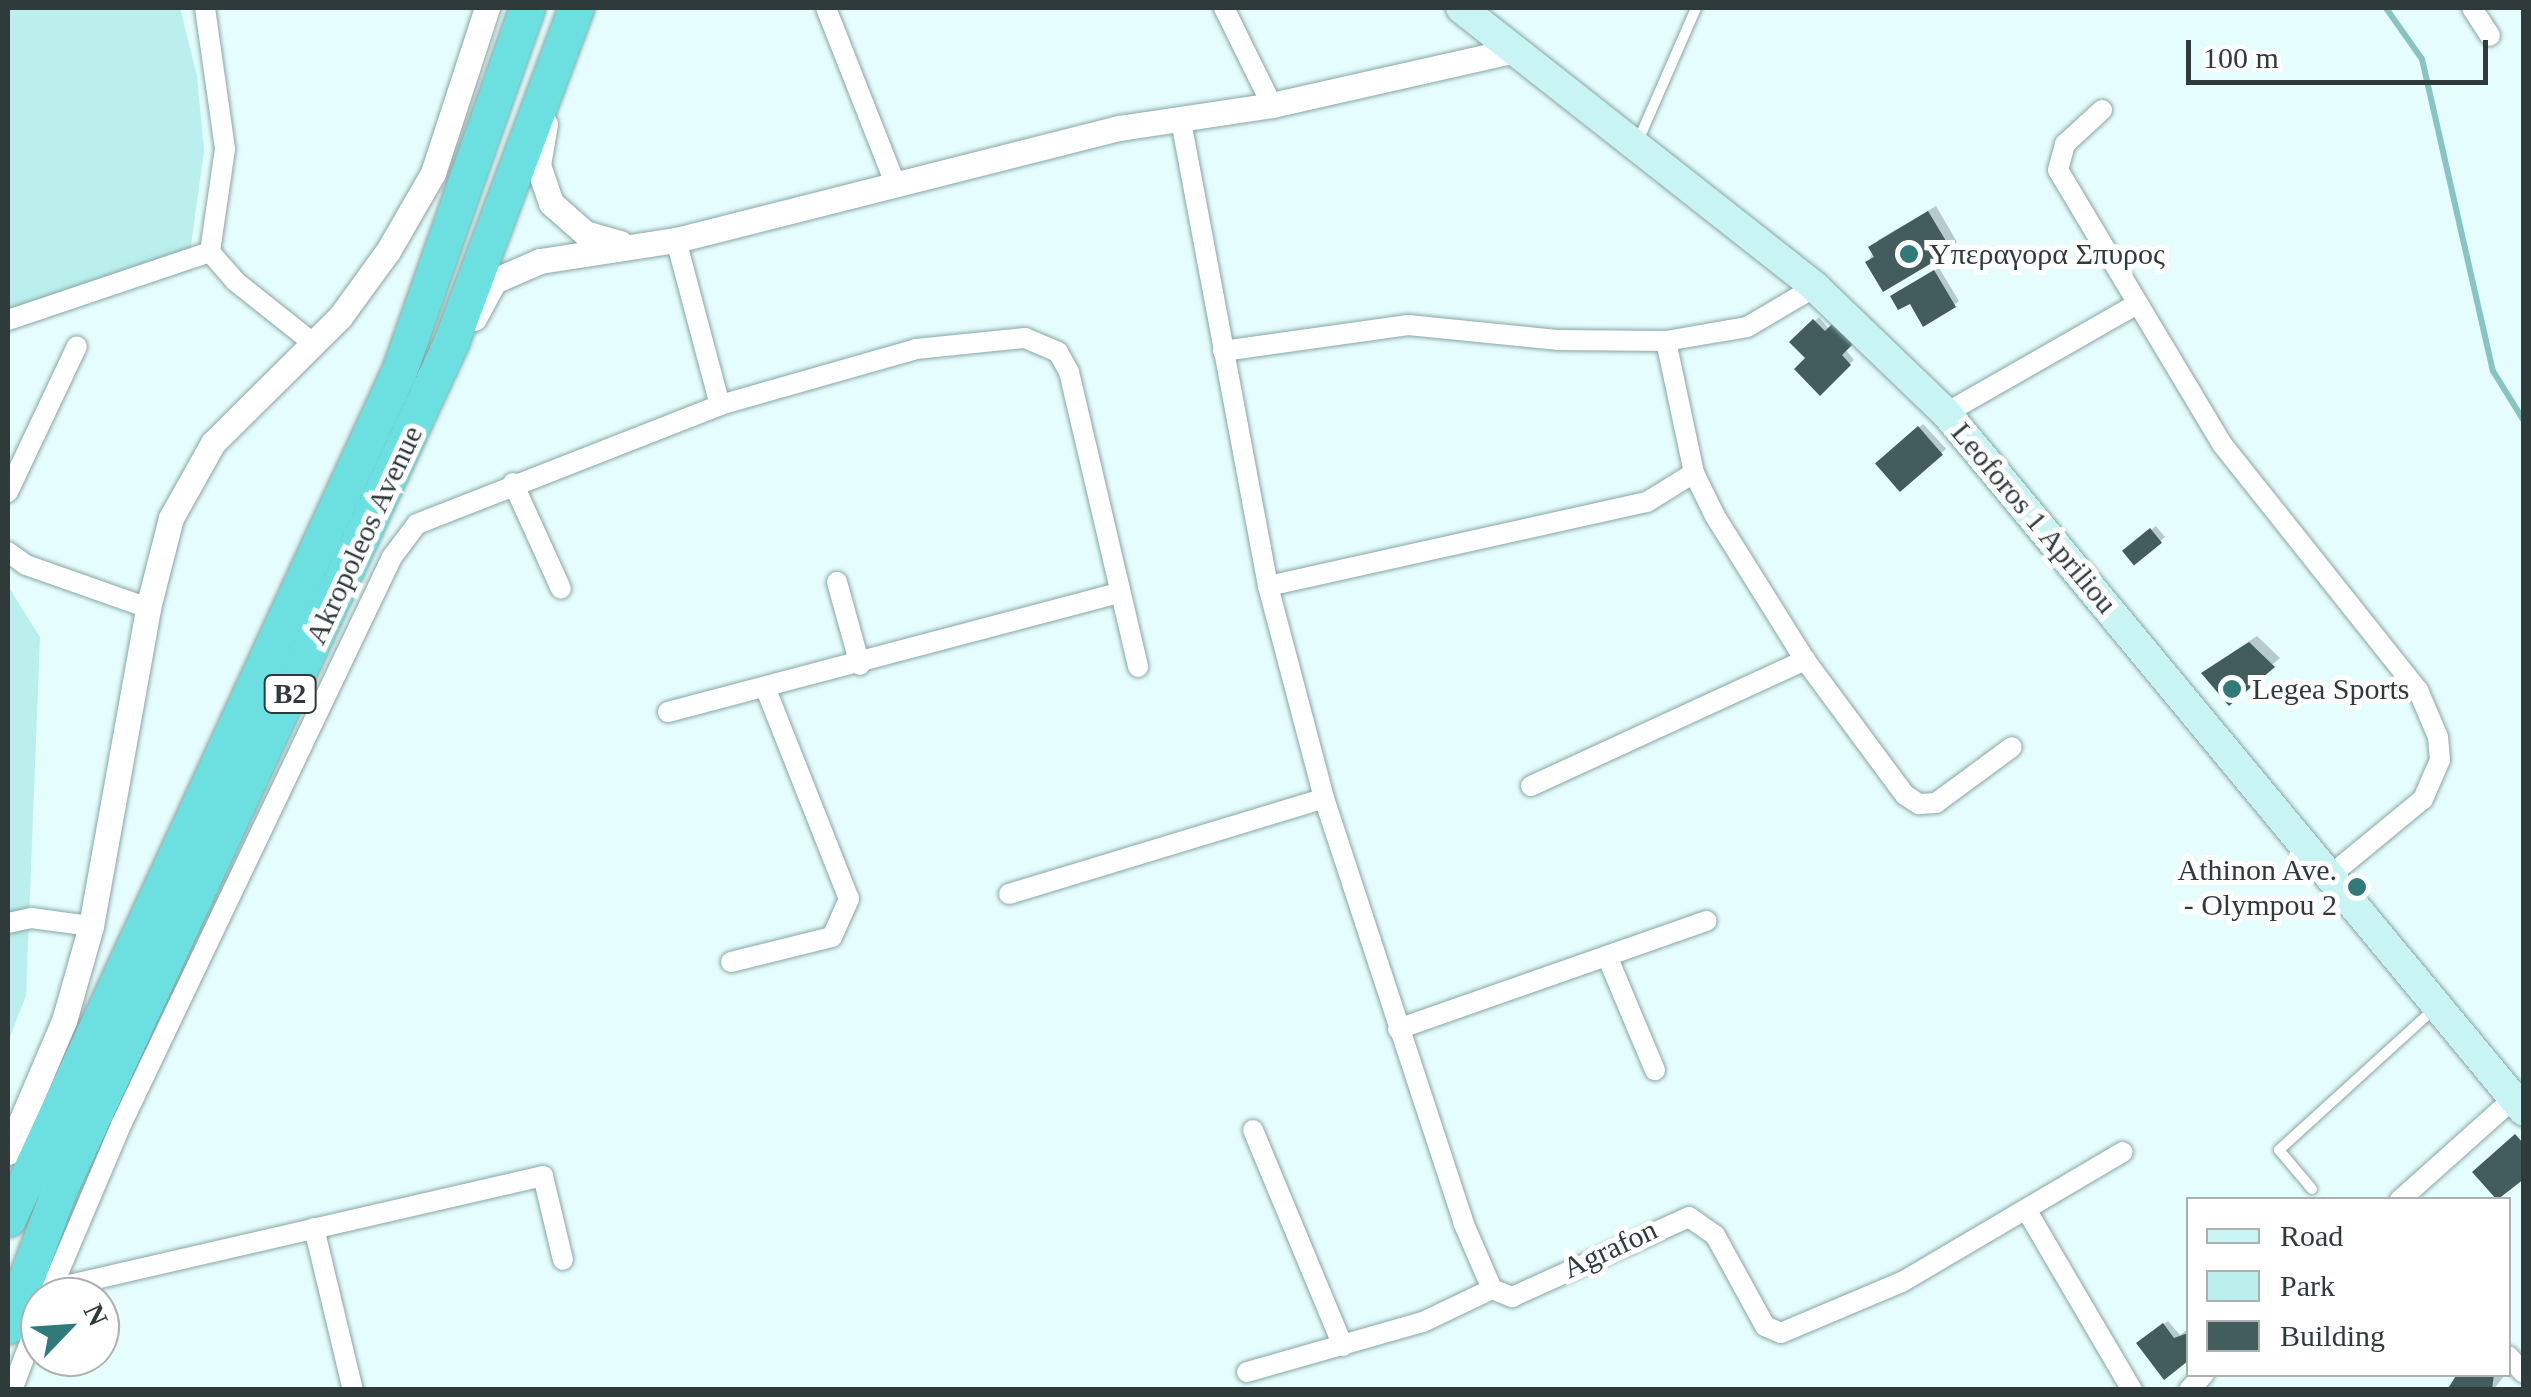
<!DOCTYPE html>
<meta charset="utf-8">
<style>
body{margin:0}
#map{position:relative;width:2531px;height:1397px;overflow:hidden;background:#e5fefd;font-family:"Times New Roman",serif}
div>[style]{position:absolute}
[style*='--x']{left:calc(var(--x)*1px);top:calc(var(--y)*1px);width:calc(var(--w)*1px);rotate:calc(var(--a)*1deg)}
.green>*{inset:0;background:#baefee}
.shadow>*{inset:0;background:#0003;transform-origin:0 0}
.stream>*{height:6px;margin:-3px;padding:0 3px;transform-origin:3px;border-radius:3px;background:#88c4c3}
.building>*{inset:0;background:#425d5c;transform-origin:0 0}
.roads{filter:drop-shadow(0 0 2px #88a5a4) drop-shadow(0 0 2px #88a5a4)}
.service>*{height:10px;margin:-5px;padding:0 5px;transform-origin:5px;border-radius:5px;background:#fff}
.minor>*{height:20px;margin:-10px;padding:0 10px;transform-origin:10px;border-radius:10px;background:#fff}
.tertiary>*{height:25px;margin:-12.5px;padding:0 12.5px;transform-origin:12.5px;border-radius:12.5px;background:#fff}
.secondary>*{height:30px;margin:-15px;padding:0 15px;transform-origin:15px;border-radius:15px;background:#c8f4f3}
.trunk>*{height:35px;margin:-17.5px;padding:0 17.5px;transform-origin:17.5px;border-radius:17.5px;background:#6ce0e0}
.dots>*{width:28px;height:28px;translate:-50% -50%;box-sizing:border-box;border:5px solid #fff;border-radius:50%}
span{translate:-50% -50%;white-space:nowrap;text-align:center;line-height:1.15;-webkit-text-stroke:10px #fff;paint-order:stroke}
.shield-label span{padding:2px 8px;background:#fff;border:2px solid;border-radius:8px;-webkit-text-stroke-width:0}
.shield-label{font-size:28px;color:#2f3b3a;font-weight:700}
.poi-label{font-size:30px;color:#2f3b3a}
.left{translate:0 -50%;text-align:left}
.right{translate:-100% -50%;text-align:right}
.street-label{font-size:30px;color:#2f3b3a}
.frame{position:absolute;inset:0;border:10px solid #2f3b3a;pointer-events:none}
.legend{position:absolute;left:2186px;top:1197px;width:325px;height:180px;box-sizing:border-box;background:#fff;border:2px solid #acb1b0;margin:0;padding:12px 18px;list-style:none;font-size:30px;color:#2f3b3a}
.legend li{display:flex;align-items:center;gap:20px;height:50px}
.legend b{width:50px;border:2px solid #acb1b0}
.north{position:absolute;left:20px;top:1277px;width:100px;height:100px;box-sizing:border-box;background:#fff;border:2px solid #acb1b0;border-radius:50%;rotate:65deg;font-size:28px;font-weight:700;line-height:40px;text-align:center;color:#2f3b3a}
.north::after{content:'';display:block;margin:auto;width:35px;height:45px;background:#317a7a;clip-path:polygon(50% 0,100% 100%,50% 72%,0 100%)}
.scale{position:absolute;left:2186px;top:40px;width:302px;height:45px;box-sizing:border-box;border:5px solid #2f3b3a;border-top:0;padding-left:12px;font-size:30px;line-height:35px;white-space:nowrap;color:#2f3b3a;-webkit-text-stroke:8px #fff;paint-order:stroke}
</style>
<div id="map">
<div class="green">
<div style="clip-path:polygon(8px 8px,180px 8px,197px 75px,204px 151px,190px 253px,177px 271px,8px 326px)"></div>
<div style="clip-path:polygon(8px 586px,40px 637px,26px 996px,8px 1042px)"></div>
</div>
<div class="shadow">
<div style="clip-path:polygon(1936px 206px,1957px 242px,1950px 249px,1868px 263px,1878px 240px)"></div>
<div style="clip-path:polygon(1939px 268px,1959px 301px,1954px 305px,1897px 292px)"></div>
<div style="clip-path:polygon(1819px 317px,1854px 360px,1820px 393px,1808px 358px,1793px 342px)"></div>
<div style="left:1923px;top:424px;width:34px;height:59px;rotate:47deg"></div>
<div style="clip-path:polygon(2156px 526px,2165px 537px,2134px 563px,2129px 547px)"></div>
<div style="clip-path:polygon(2257px 636px,2280px 658px,2229px 702px,2212px 666px)"></div>
<div style="clip-path:polygon(2168px 1321px,2180px 1335px,2188px 1329px,2188px 1358px,2164px 1376px,2144px 1339px)"></div>
<div style="clip-path:polygon(2460px 1374px,2506px 1374px,2493px 1390px,2452px 1390px)"></div>
</div>
<div class="stream">
<div style="--x:2386;--y:8;--w:62;--a:54.8"></div>
<div style="--x:2422;--y:59;--w:320;--a:77.2"></div>
<div style="--x:2493;--y:371;--w:59;--a:58.2"></div>
</div>
<div class="building">
<div style="clip-path:polygon(1928px 211px,1952px 251px,1883px 292px,1865px 262px,1874px 257px,1868px 247px)"></div>
<div style="clip-path:polygon(1934px 270px,1956px 307px,1923px 327px,1910px 304px,1898px 310px,1890px 296px)"></div>
<div style="clip-path:polygon(1813px 319px,1825px 331px,1833px 323px,1853px 344px,1842px 355px,1851px 365px,1820px 396px,1794px 369px,1805px 358px,1789px 342px)"></div>
<div style="left:1918px;top:426px;width:38px;height:57px;rotate:49deg"></div>
<div style="left:2150px;top:528px;width:19px;height:36px;rotate:51deg"></div>
<div style="clip-path:polygon(2249px 642px,2275px 667px,2229px 706px,2201px 673px)"></div>
<div style="clip-path:polygon(2515px 1134px,2524px 1144px,2524px 1179px,2497px 1200px,2472px 1172px)"></div>
<div style="clip-path:polygon(2163px 1323px,2174px 1338px,2188px 1333px,2188px 1361px,2164px 1380px,2136px 1343px)"></div>
<div style="clip-path:polygon(2457px 1374px,2494px 1374px,2492px 1390px,2447px 1390px)"></div>
</div>
<div class="roads">
<div class="service">
<div style="--x:1638;--y:141;--w:145;--a:-66.4"></div>
<div style="--x:2312;--y:1189;--w:51;--a:-130.2"></div>
<div style="--x:2279;--y:1150;--w:210;--a:-42.3"></div>
</div>
<div class="minor">
<div style="--x:205;--y:8;--w:142;--a:81.9"></div>
<div style="--x:225;--y:149;--w:104;--a:98.3"></div>
<div style="--x:826;--y:8;--w:186;--a:68.5"></div>
<div style="--x:1224;--y:8;--w:108;--a:63.7"></div>
<div style="--x:2472;--y:8;--w:33;--a:57"></div>
<div style="--x:2102;--y:110;--w:50;--a:137.4"></div>
<div style="--x:2065;--y:144;--w:27;--a:105"></div>
<div style="--x:2058;--y:170;--w:319;--a:59.1"></div>
<div style="--x:2222;--y:444;--w:315;--a:51.5"></div>
<div style="--x:2418;--y:690;--w:51;--a:66.9"></div>
<div style="--x:2438;--y:737;--w:23;--a:85"></div>
<div style="--x:2440;--y:760;--w:43;--a:113.6"></div>
<div style="--x:2423;--y:799;--w:126;--a:140.5"></div>
<div style="--x:1181;--y:121;--w:473;--a:79.4"></div>
<div style="--x:1268;--y:586;--w:219;--a:75.2"></div>
<div style="--x:1324;--y:798;--w:446;--a:71.8"></div>
<div style="--x:1463;--y:1222;--w:73;--a:66.6"></div>
<div style="--x:1492;--y:1289;--w:22;--a:22"></div>
<div style="--x:1512;--y:1297;--w:194;--a:-24.3"></div>
<div style="--x:1689;--y:1217;--w:32;--a:35"></div>
<div style="--x:1715;--y:1235;--w:104;--a:61.2"></div>
<div style="--x:1765;--y:1326;--w:17;--a:24"></div>
<div style="--x:1781;--y:1333;--w:131;--a:-22.9"></div>
<div style="--x:1902;--y:1282;--w:256;--a:-30.5"></div>
<div style="--x:676;--y:240;--w:171;--a:75.1"></div>
<div style="--x:210;--y:252;--w:38;--a:49"></div>
<div style="--x:235;--y:281;--w:100;--a:38.5"></div>
<div style="--x:8;--y:320;--w:213;--a:-18.6"></div>
<div style="--x:1666;--y:341;--w:135;--a:78"></div>
<div style="--x:1694;--y:473;--w:48;--a:64"></div>
<div style="--x:1715;--y:516;--w:170;--a:58"></div>
<div style="--x:1805;--y:660;--w:168;--a:53.5"></div>
<div style="--x:1905;--y:795;--w:17;--a:33"></div>
<div style="--x:1919;--y:804;--w:17;--a:-3"></div>
<div style="--x:1936;--y:803;--w:94;--a:-36.4"></div>
<div style="--x:1223;--y:351;--w:187;--a:-8"></div>
<div style="--x:1408;--y:325;--w:152;--a:5.7"></div>
<div style="--x:1559;--y:340;--w:107;--a:0.5"></div>
<div style="--x:1666;--y:341;--w:82;--a:-9.8"></div>
<div style="--x:1747;--y:327;--w:79;--a:-30.5"></div>
<div style="--x:1946;--y:413;--w:218;--a:-29.7"></div>
<div style="--x:513;--y:483;--w:116;--a:65.6"></div>
<div style="--x:8;--y:492;--w:161;--a:-64.7"></div>
<div style="--x:8;--y:552;--w:22;--a:36"></div>
<div style="--x:26;--y:565;--w:129;--a:19.4"></div>
<div style="--x:837;--y:582;--w:86;--a:74.5"></div>
<div style="--x:1268;--y:586;--w:388;--a:-12.5"></div>
<div style="--x:1647;--y:502;--w:55;--a:-31.7"></div>
<div style="--x:668;--y:712;--w:465;--a:-14.8"></div>
<div style="--x:1531;--y:786;--w:302;--a:-24.7"></div>
<div style="--x:1009;--y:894;--w:329;--a:-16.9"></div>
<div style="--x:8;--y:923;--w:24;--a:-12"></div>
<div style="--x:31;--y:918;--w:61;--a:7.6"></div>
<div style="--x:1607;--y:956;--w:124;--a:67.2"></div>
<div style="--x:731;--y:962;--w:104;--a:-13.9"></div>
<div style="--x:832;--y:937;--w:42;--a:-65.9"></div>
<div style="--x:849;--y:899;--w:226;--a:-111.6"></div>
<div style="--x:1398;--y:1029;--w:327;--a:-19.3"></div>
<div style="--x:1253;--y:1130;--w:234;--a:67.4"></div>
<div style="--x:2400;--y:1200;--w:152;--a:-41.8"></div>
<div style="--x:2027;--y:1211;--w:208;--a:59.6"></div>
<div style="--x:314;--y:1228;--w:167;--a:76.5"></div>
<div style="--x:52;--y:1289;--w:504;--a:-12.96"></div>
<div style="--x:543;--y:1176;--w:86;--a:76.6"></div>
<div style="--x:48;--y:1297;--w:187;--a:-67"></div>
<div style="--x:121;--y:1125;--w:629;--a:-64.49"></div>
<div style="--x:392;--y:557;--w:41;--a:-52.9"></div>
<div style="--x:417;--y:524;--w:326;--a:-21.4"></div>
<div style="--x:720;--y:405;--w:204;--a:-15.9"></div>
<div style="--x:916;--y:349;--w:110;--a:-5.8"></div>
<div style="--x:1025;--y:338;--w:36;--a:23"></div>
<div style="--x:1058;--y:352;--w:23;--a:61"></div>
<div style="--x:1069;--y:372;--w:303;--a:76.8"></div>
<div style="--x:2508;--y:1356;--w:23;--a:47"></div>
<div style="--x:1247;--y:1372;--w:183;--a:-15.9"></div>
<div style="--x:1423;--y:1322;--w:76;--a:-25.6"></div>
<div style="--x:12;--y:1390;--w:79;--a:-69.3"></div>
<div style="--x:2189;--y:1390;--w:22;--a:-47"></div>
</div>
<div class="tertiary">
<div style="--x:545;--y:124;--w:42;--a:99.7"></div>
<div style="--x:538;--y:165;--w:40;--a:71.1"></div>
<div style="--x:551;--y:203;--w:45;--a:41.4"></div>
<div style="--x:585;--y:233;--w:37;--a:16"></div>
<div style="--x:474;--y:318;--w:42;--a:-61.6"></div>
<div style="--x:494;--y:281;--w:50;--a:-23.5"></div>
<div style="--x:540;--y:261;--w:138;--a:-8.8"></div>
<div style="--x:676;--y:240;--w:457;--a:-14.2"></div>
<div style="--x:1119;--y:128;--w:155;--a:-8.5"></div>
<div style="--x:1272;--y:105;--w:246;--a:-12.7"></div>
<div style="--x:8;--y:1152;--w:142;--a:-66.9"></div>
<div style="--x:64;--y:1021;--w:99;--a:-74.1"></div>
<div style="--x:91;--y:926;--w:323;--a:-79.8"></div>
<div style="--x:148;--y:608;--w:93;--a:-75.7"></div>
<div style="--x:171;--y:518;--w:86;--a:-60.8"></div>
<div style="--x:213;--y:443;--w:179;--a:-44.8"></div>
<div style="--x:340;--y:317;--w:82;--a:-54"></div>
<div style="--x:388;--y:251;--w:90;--a:-60"></div>
<div style="--x:433;--y:173;--w:174;--a:-71.9"></div>
</div>
<div class="secondary">
<div style="--x:1461;--y:8;--w:451;--a:38.2"></div>
<div style="--x:1815;--y:287;--w:182;--a:43.9"></div>
<div style="--x:1946;--y:413;--w:906;--a:50.37"></div>
</div>
<div class="trunk">
<div style="--x:8;--y:1219;--w:934;--a:-65.25"></div>
<div style="--x:399;--y:371;--w:385;--a:-70.6"></div>
<div style="--x:8;--y:1326;--w:147;--a:-69.4"></div>
<div style="--x:60;--y:1188;--w:932;--a:-65.19"></div>
<div style="--x:451;--y:342;--w:357;--a:-69.5"></div>
</div>
</div>
<div class="dots">
<div style="left:1909px;top:254px;background:#317a7a"></div>
<div style="left:2232px;top:689px;background:#317a7a"></div>
<div style="left:2357px;top:887px;background:#317a7a"></div>
</div>
<div class="shield-label">
<span style="left:290px;top:694px">B2</span>
</div>
<div class="poi-label">
<span class="left" style="left:1929px;top:254px">Υπεραγορα Σπυρος</span>
<span class="left" style="left:2252px;top:689px">Legea Sports</span>
<span class="right" style="left:2337px;top:887px">Athinon Ave.<br>- Olympou 2</span>
</div>
<div class="street-label">
<span style="left:2034px;top:518px;rotate:50deg">Leoforos 1 Apriliou</span>
<span style="left:364px;top:535px;rotate:-65deg">Akropoleos Avenue</span>
<span style="left:1610px;top:1249px;rotate:-25deg">Agrafon</span>
</div>
<div class="frame"></div>
<ul class="legend">
<li><b style="height:12px;background:#c8f4f3"></b>Road</li>
<li><b style="height:28px;background:#baefee"></b>Park</li>
<li><b style="height:28px;background:#425d5c"></b>Building</li>
</ul>
<div class="north">N</div>
<div class="scale">100 m</div>
</div>
